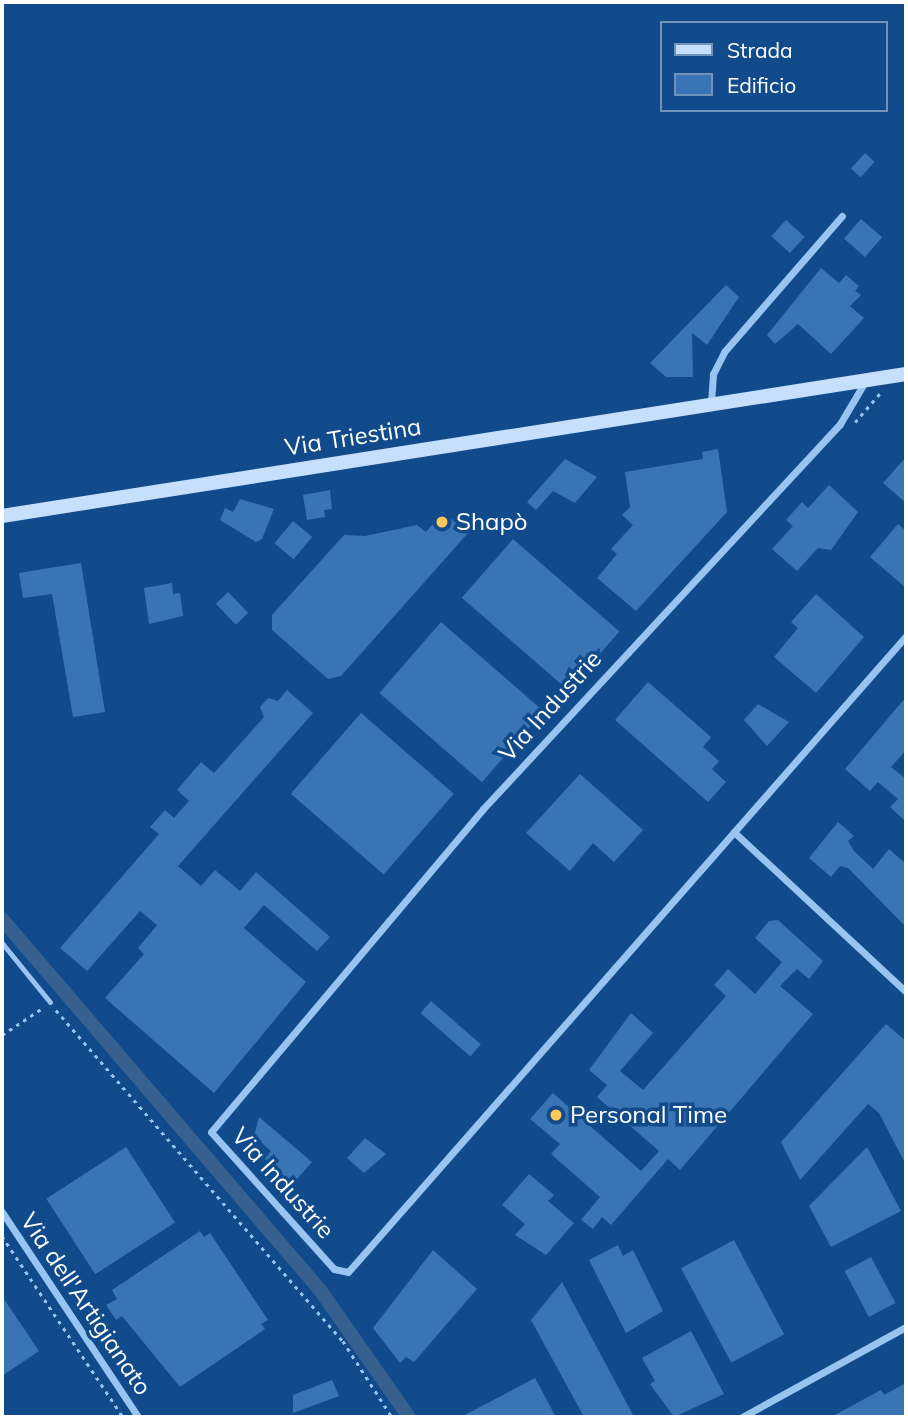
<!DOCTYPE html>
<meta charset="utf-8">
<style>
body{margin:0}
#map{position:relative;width:908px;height:1419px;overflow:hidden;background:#114b8b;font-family:Mulish,sans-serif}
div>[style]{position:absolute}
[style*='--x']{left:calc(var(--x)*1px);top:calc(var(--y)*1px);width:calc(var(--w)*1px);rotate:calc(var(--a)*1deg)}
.canal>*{height:14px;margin:-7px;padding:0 7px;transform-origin:7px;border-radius:7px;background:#356090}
.building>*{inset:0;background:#3975b4;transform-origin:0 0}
.path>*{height:2.5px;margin-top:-1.25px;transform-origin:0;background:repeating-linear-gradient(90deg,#98c4f1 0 3.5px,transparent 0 8.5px)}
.lane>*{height:5px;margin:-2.5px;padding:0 2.5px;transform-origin:2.5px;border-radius:2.5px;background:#98c4f1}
.street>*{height:7px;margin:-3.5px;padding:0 3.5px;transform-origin:3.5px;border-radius:3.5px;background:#98c4f1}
.secondary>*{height:14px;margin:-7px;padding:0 7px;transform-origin:7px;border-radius:7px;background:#c6dffc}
.dots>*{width:19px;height:19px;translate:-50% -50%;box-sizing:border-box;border:4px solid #114b8b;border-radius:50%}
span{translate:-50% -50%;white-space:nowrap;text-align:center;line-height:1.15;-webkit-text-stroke:7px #114b8b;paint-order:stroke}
.street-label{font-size:24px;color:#fff}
.poi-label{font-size:24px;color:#fff}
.left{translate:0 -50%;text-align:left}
.frame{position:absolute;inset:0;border:4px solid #fff;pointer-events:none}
.legend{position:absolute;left:660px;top:21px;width:228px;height:91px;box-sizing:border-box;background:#114b8b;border:2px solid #7093b9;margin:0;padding:9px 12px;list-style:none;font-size:21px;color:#fff}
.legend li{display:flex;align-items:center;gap:14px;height:35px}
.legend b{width:35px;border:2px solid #7093b9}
</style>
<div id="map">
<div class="canal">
<div style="--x:2;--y:919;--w:489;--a:49.4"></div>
<div style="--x:320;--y:1290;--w:155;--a:55"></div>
</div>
<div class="building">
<div style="left:865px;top:153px;width:13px;height:21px;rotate:42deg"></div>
<div style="left:861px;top:219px;width:28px;height:26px;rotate:41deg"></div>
<div style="left:786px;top:220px;width:25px;height:22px;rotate:42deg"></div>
<div style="clip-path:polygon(821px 268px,839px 283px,846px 275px,859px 286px,855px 291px,861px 295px,850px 306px,864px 318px,831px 354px,798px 324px,775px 344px,767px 335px)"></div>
<div style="clip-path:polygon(726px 285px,739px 297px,707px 345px,692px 333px,693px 377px,666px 377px,650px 363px)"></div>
<div style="clip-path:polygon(718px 449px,727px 512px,636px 611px,597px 578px,617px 554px,611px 549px,633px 525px,622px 515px,630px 507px,625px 472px,703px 459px,702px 452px)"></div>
<div style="clip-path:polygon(906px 457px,906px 503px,883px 483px)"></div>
<div style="clip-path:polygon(565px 459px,597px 477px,575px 503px,553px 491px,536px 510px,527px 502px)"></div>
<div style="clip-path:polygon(829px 485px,858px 512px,831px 550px,818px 548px,797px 571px,772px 549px,793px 526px,786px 520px,802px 502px,808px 508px)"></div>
<div style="clip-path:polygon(330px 490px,332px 509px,324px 510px,325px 517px,307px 520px,303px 495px)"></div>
<div style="clip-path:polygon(240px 499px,274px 509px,262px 539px,256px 542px,220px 520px,225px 508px,233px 512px)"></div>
<div style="clip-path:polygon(443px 512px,468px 533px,341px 676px,328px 679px,272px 630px,272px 615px,344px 535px,365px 536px,417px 525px,426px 532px)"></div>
<div style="left:293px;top:521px;width:25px;height:29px;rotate:40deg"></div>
<div style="clip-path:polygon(898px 524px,906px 531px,906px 588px,870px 557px)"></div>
<div style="left:513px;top:539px;width:141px;height:78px;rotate:41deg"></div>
<div style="clip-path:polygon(81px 563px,105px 712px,73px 717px,52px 594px,23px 598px,19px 573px)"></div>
<div style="clip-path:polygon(172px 583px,173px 594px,180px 593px,183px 616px,149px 624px,144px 588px)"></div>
<div style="left:228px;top:592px;width:29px;height:17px;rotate:46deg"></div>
<div style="clip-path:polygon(816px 594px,864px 637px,816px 693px,774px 657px,798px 628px,791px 622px)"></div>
<div style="left:441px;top:622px;width:136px;height:94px;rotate:41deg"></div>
<div style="clip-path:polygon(648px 682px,711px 737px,703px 747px,719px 761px,712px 769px,726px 782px,708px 802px,615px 720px)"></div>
<div style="clip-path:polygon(287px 690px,313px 713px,178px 866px,201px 886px,215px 870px,240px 891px,256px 872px,330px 937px,317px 951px,264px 905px,244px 928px,306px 982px,214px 1093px,105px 998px,144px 954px,138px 948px,157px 925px,140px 911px,87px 971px,60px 948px,159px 834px,150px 827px,165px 810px,174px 818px,189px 801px,177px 790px,201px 762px,214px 773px,264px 717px,260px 707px,268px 698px,278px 701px)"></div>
<div style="clip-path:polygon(906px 697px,906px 750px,891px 767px,906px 779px,906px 822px,890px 807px,898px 799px,878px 782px,870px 791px,845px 769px)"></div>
<div style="clip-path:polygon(758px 704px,789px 722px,767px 746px,744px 720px)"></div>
<div style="left:361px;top:713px;width:123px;height:107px;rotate:41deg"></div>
<div style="clip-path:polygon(580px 774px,643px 830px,614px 862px,593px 843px,570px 871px,526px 833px)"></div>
<div style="clip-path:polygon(838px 822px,854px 836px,848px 841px,854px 851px,873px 869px,889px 849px,906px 864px,906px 927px,848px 868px,840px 866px,831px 877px,809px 858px)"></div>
<div style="clip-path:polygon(778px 920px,823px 961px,809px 979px,797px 969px,780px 986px,813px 1014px,680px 1170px,668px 1159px,611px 1225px,602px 1217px,593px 1229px,581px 1220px,600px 1197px,551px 1154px,560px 1144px,530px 1119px,553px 1093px,641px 1171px,659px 1151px,597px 1097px,607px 1085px,589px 1070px,631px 1013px,653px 1033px,620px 1071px,643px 1090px,726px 996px,714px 985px,728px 969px,755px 994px,782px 962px,755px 938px,769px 921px)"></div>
<div style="left:431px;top:1001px;width:66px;height:16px;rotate:41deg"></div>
<div style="clip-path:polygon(886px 1024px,906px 1041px,906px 1165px,879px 1113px,868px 1104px,800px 1180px,781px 1142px)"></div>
<div style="clip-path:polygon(259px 1117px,312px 1162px,290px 1187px,265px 1159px,271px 1151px,254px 1136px)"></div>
<div style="clip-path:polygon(365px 1138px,386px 1154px,364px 1173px,347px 1158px)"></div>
<div style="left:126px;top:1147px;width:90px;height:95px;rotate:57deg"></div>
<div style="clip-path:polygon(867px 1147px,901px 1211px,831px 1247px,809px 1206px)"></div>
<div style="clip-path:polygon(529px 1174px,554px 1195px,548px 1201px,574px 1223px,546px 1255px,515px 1235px,525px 1224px,502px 1205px)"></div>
<div style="clip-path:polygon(200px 1231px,204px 1237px,210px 1233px,268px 1320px,261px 1324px,265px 1329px,180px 1387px,122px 1316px,116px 1320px,106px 1305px,117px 1299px,112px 1290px)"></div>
<div style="left:734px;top:1240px;width:107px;height:60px;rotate:62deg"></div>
<div style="clip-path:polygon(618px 1245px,623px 1256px,633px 1250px,663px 1311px,626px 1333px,589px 1260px)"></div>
<div style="clip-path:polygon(433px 1250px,477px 1289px,414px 1362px,406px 1357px,400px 1363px,373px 1328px)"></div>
<div style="left:871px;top:1257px;width:52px;height:30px;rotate:62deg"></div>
<div style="clip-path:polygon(562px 1282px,634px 1417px,584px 1417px,531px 1320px)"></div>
<div style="clip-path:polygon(2px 1296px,39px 1351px,2px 1376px)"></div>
<div style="clip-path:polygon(691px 1331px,724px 1394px,674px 1417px,650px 1384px,655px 1381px,642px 1358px)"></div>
<div style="clip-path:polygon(535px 1378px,556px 1417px,461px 1417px)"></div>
<div style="clip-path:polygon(332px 1380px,339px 1396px,293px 1413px,293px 1395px)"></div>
<div style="clip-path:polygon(906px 1383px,906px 1417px,831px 1417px,881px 1390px,884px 1395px)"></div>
</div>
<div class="path">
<div style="--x:855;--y:422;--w:38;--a:-49"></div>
<div style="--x:56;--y:1010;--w:438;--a:49.1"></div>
<div style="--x:343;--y:1341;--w:90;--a:57.2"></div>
<div style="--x:2;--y:1035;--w:50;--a:-33.7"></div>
<div style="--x:2;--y:1236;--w:218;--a:56.2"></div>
</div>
<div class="lane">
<div style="--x:2;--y:943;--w:76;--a:50.9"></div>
</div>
<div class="street">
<div style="--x:866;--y:380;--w:51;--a:120.6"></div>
<div style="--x:840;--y:424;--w:525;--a:132.84"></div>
<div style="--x:483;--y:809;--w:422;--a:130.1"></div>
<div style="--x:211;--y:1132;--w:184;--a:48.1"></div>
<div style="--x:334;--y:1269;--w:14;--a:12"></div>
<div style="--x:348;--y:1272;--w:846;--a:-48.74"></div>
<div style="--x:711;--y:403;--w:29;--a:-86"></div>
<div style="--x:713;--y:374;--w:25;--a:-63"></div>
<div style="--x:724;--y:352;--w:180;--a:-49.1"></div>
<div style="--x:734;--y:832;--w:235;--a:42.9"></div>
<div style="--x:2;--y:1212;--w:246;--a:56.4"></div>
<div style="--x:742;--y:1417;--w:187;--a:-28.8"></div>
</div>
<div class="secondary">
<div style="--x:2;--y:516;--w:915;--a:-8.93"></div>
</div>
<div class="dots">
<div style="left:442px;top:522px;background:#ffc858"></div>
<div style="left:556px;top:1115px;background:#ffc858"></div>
</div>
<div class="street-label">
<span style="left:353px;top:437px;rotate:-9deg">Via Triestina</span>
<span style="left:550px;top:706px;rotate:-48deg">Via Industrie</span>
<span style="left:283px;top:1183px;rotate:48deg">Via Industrie</span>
<span style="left:86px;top:1304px;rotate:56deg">Via dell'Artigianato</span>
</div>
<div class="poi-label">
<span class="left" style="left:456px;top:522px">Shapò</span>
<span class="left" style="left:570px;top:1115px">Personal Time</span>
</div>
<div class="frame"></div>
<ul class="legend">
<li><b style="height:9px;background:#c6dffc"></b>Strada</li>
<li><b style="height:19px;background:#3975b4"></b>Edificio</li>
</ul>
</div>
